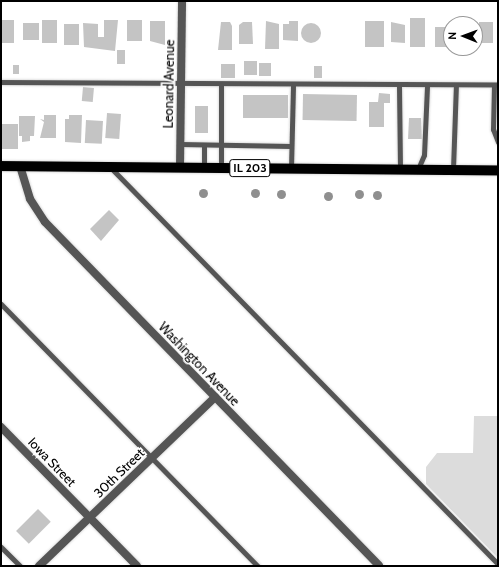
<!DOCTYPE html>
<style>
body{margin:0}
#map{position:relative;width:499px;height:567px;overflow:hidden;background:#fff;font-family:Cabin,sans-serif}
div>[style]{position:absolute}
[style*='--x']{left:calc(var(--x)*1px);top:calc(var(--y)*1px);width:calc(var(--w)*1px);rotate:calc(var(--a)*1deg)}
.green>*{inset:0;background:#dcdcdc}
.building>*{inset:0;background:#c4c4c4;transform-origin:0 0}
.round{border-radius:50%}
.roads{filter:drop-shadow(0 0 1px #dbdbdb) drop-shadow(0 0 1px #dbdbdb)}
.service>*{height:5px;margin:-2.5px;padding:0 2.5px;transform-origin:2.5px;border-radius:2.5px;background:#555}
.minor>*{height:8px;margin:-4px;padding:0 4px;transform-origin:4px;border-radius:4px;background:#555}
.primary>*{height:10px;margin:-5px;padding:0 5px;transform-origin:5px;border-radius:5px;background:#000}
.trees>*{width:9px;height:9px;margin:-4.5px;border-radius:50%;background:#8f8f8f}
span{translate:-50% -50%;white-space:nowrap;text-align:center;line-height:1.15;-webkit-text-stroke:3.5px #fff;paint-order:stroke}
.shield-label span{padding:1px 3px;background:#fff;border:1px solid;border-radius:3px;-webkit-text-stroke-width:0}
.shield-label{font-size:12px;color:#000;font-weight:700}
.street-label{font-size:13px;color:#000}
.frame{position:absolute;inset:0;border:2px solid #000;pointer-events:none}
.north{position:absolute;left:443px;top:16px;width:40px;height:40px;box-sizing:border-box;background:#fff;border:1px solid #999;border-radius:50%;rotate:271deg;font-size:11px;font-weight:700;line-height:16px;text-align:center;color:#000}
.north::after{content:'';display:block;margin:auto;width:14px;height:18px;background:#000;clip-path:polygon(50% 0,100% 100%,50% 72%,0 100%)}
</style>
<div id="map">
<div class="green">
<div style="clip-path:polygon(474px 416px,498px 416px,498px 558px,426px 484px,426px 467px,437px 453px,473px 453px)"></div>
</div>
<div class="building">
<div style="left:410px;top:18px;width:15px;height:29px"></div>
<div style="left:1px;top:20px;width:13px;height:23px"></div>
<div style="left:42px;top:20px;width:15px;height:23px"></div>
<div style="clip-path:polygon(104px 20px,118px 20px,115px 51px,84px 47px,83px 23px,98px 24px,98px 37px,104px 37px)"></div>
<div style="left:127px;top:20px;width:15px;height:21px"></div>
<div style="clip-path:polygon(150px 21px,165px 21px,165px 45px,150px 41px)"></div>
<div style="clip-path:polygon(266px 21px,279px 24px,279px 49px,265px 49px)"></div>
<div style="clip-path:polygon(289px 21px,298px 21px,298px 41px,283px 40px,283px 24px,289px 24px)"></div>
<div style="left:365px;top:21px;width:19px;height:26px"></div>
<div style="clip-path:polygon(221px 22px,230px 22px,232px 26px,232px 50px,218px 50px)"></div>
<div style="clip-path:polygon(243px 22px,252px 22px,253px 44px,239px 44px,239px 25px)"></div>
<div style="clip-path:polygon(391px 22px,405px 25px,405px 43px,391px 42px)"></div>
<div style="left:479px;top:22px;width:14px;height:21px"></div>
<div class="round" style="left:301px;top:23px;width:20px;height:20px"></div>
<div style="left:23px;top:23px;width:16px;height:17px"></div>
<div style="left:64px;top:24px;width:15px;height:21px"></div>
<div style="left:435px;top:27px;width:16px;height:20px"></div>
<div style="left:117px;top:50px;width:8px;height:14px"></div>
<div style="left:244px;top:61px;width:13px;height:14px"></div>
<div style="left:259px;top:63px;width:12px;height:13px"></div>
<div style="left:235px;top:64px;width:14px;height:14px;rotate:90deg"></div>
<div style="left:13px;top:65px;width:6px;height:9px"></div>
<div style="left:314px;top:66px;width:8px;height:12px"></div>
<div style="left:83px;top:87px;width:11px;height:14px;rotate:5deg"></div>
<div style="clip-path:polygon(379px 93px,390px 94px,390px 103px,384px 103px,384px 127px,369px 127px,369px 102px,378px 102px)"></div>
<div style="left:303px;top:94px;width:54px;height:26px;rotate:1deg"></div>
<div style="left:243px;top:95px;width:45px;height:23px"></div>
<div style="left:195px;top:106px;width:13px;height:27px"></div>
<div style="left:107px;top:113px;width:14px;height:25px;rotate:4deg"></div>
<div style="clip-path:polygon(44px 115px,56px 115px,56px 138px,40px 138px,44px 122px,40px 119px,44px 120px)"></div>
<div style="clip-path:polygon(69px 115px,82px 115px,81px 143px,65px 142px,65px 119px,69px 119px)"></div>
<div style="clip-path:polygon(19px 116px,35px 116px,34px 136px,30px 136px,30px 141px,22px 142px,22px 136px,19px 136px)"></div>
<div style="clip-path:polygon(409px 118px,421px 118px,422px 139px,408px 139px)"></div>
<div style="left:86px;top:120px;width:17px;height:23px;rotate:3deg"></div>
<div style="left:2px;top:124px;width:16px;height:25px"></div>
<div style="clip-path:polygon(109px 210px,119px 220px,101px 241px,90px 229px)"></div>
<div style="left:38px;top:509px;width:18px;height:31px;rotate:45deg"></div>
</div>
<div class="roads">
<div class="service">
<div style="--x:1;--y:82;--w:497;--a:0.3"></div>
<div style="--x:221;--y:85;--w:83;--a:90"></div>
<div style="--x:494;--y:85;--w:44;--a:91.3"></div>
<div style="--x:493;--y:129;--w:14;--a:69"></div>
<div style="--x:399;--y:86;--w:84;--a:89.3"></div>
<div style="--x:180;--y:144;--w:111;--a:1"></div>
<div style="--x:111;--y:168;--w:554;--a:45.66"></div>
<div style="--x:204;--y:168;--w:23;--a:-90"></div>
<div style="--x:291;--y:168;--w:82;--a:-88.6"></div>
<div style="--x:418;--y:169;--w:15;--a:-67"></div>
<div style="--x:424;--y:155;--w:69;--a:-87.5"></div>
<div style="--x:453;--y:169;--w:84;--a:-88"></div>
<div style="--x:1;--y:304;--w:367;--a:45.6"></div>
<div style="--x:1;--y:547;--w:27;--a:45"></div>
</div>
<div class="minor">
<div style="--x:20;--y:166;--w:34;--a:73"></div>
<div style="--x:30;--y:199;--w:27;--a:57"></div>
<div style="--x:45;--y:222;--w:479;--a:45.8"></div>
<div style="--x:180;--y:168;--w:167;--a:-89.3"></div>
<div style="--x:1;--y:427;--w:194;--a:45.6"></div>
<div style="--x:39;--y:566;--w:244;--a:-43.8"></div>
</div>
<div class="primary">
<div style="--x:1;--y:166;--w:497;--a:0.5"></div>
</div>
</div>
<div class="trees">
<div style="left:203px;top:193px"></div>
<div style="left:255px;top:193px"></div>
<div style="left:281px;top:194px"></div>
<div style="left:359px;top:194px"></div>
<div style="left:377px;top:195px"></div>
<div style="left:328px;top:196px"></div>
</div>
<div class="shield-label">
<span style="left:250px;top:168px">IL 203</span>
</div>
<div class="street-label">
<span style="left:169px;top:84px;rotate:-89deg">Leonard Avenue</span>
<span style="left:199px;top:364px;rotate:46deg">Washington Avenue</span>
<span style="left:52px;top:462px;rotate:46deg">Iowa Street</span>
<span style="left:119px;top:473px;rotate:-44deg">30th Street</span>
</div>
<div class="frame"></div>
<div class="north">N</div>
</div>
